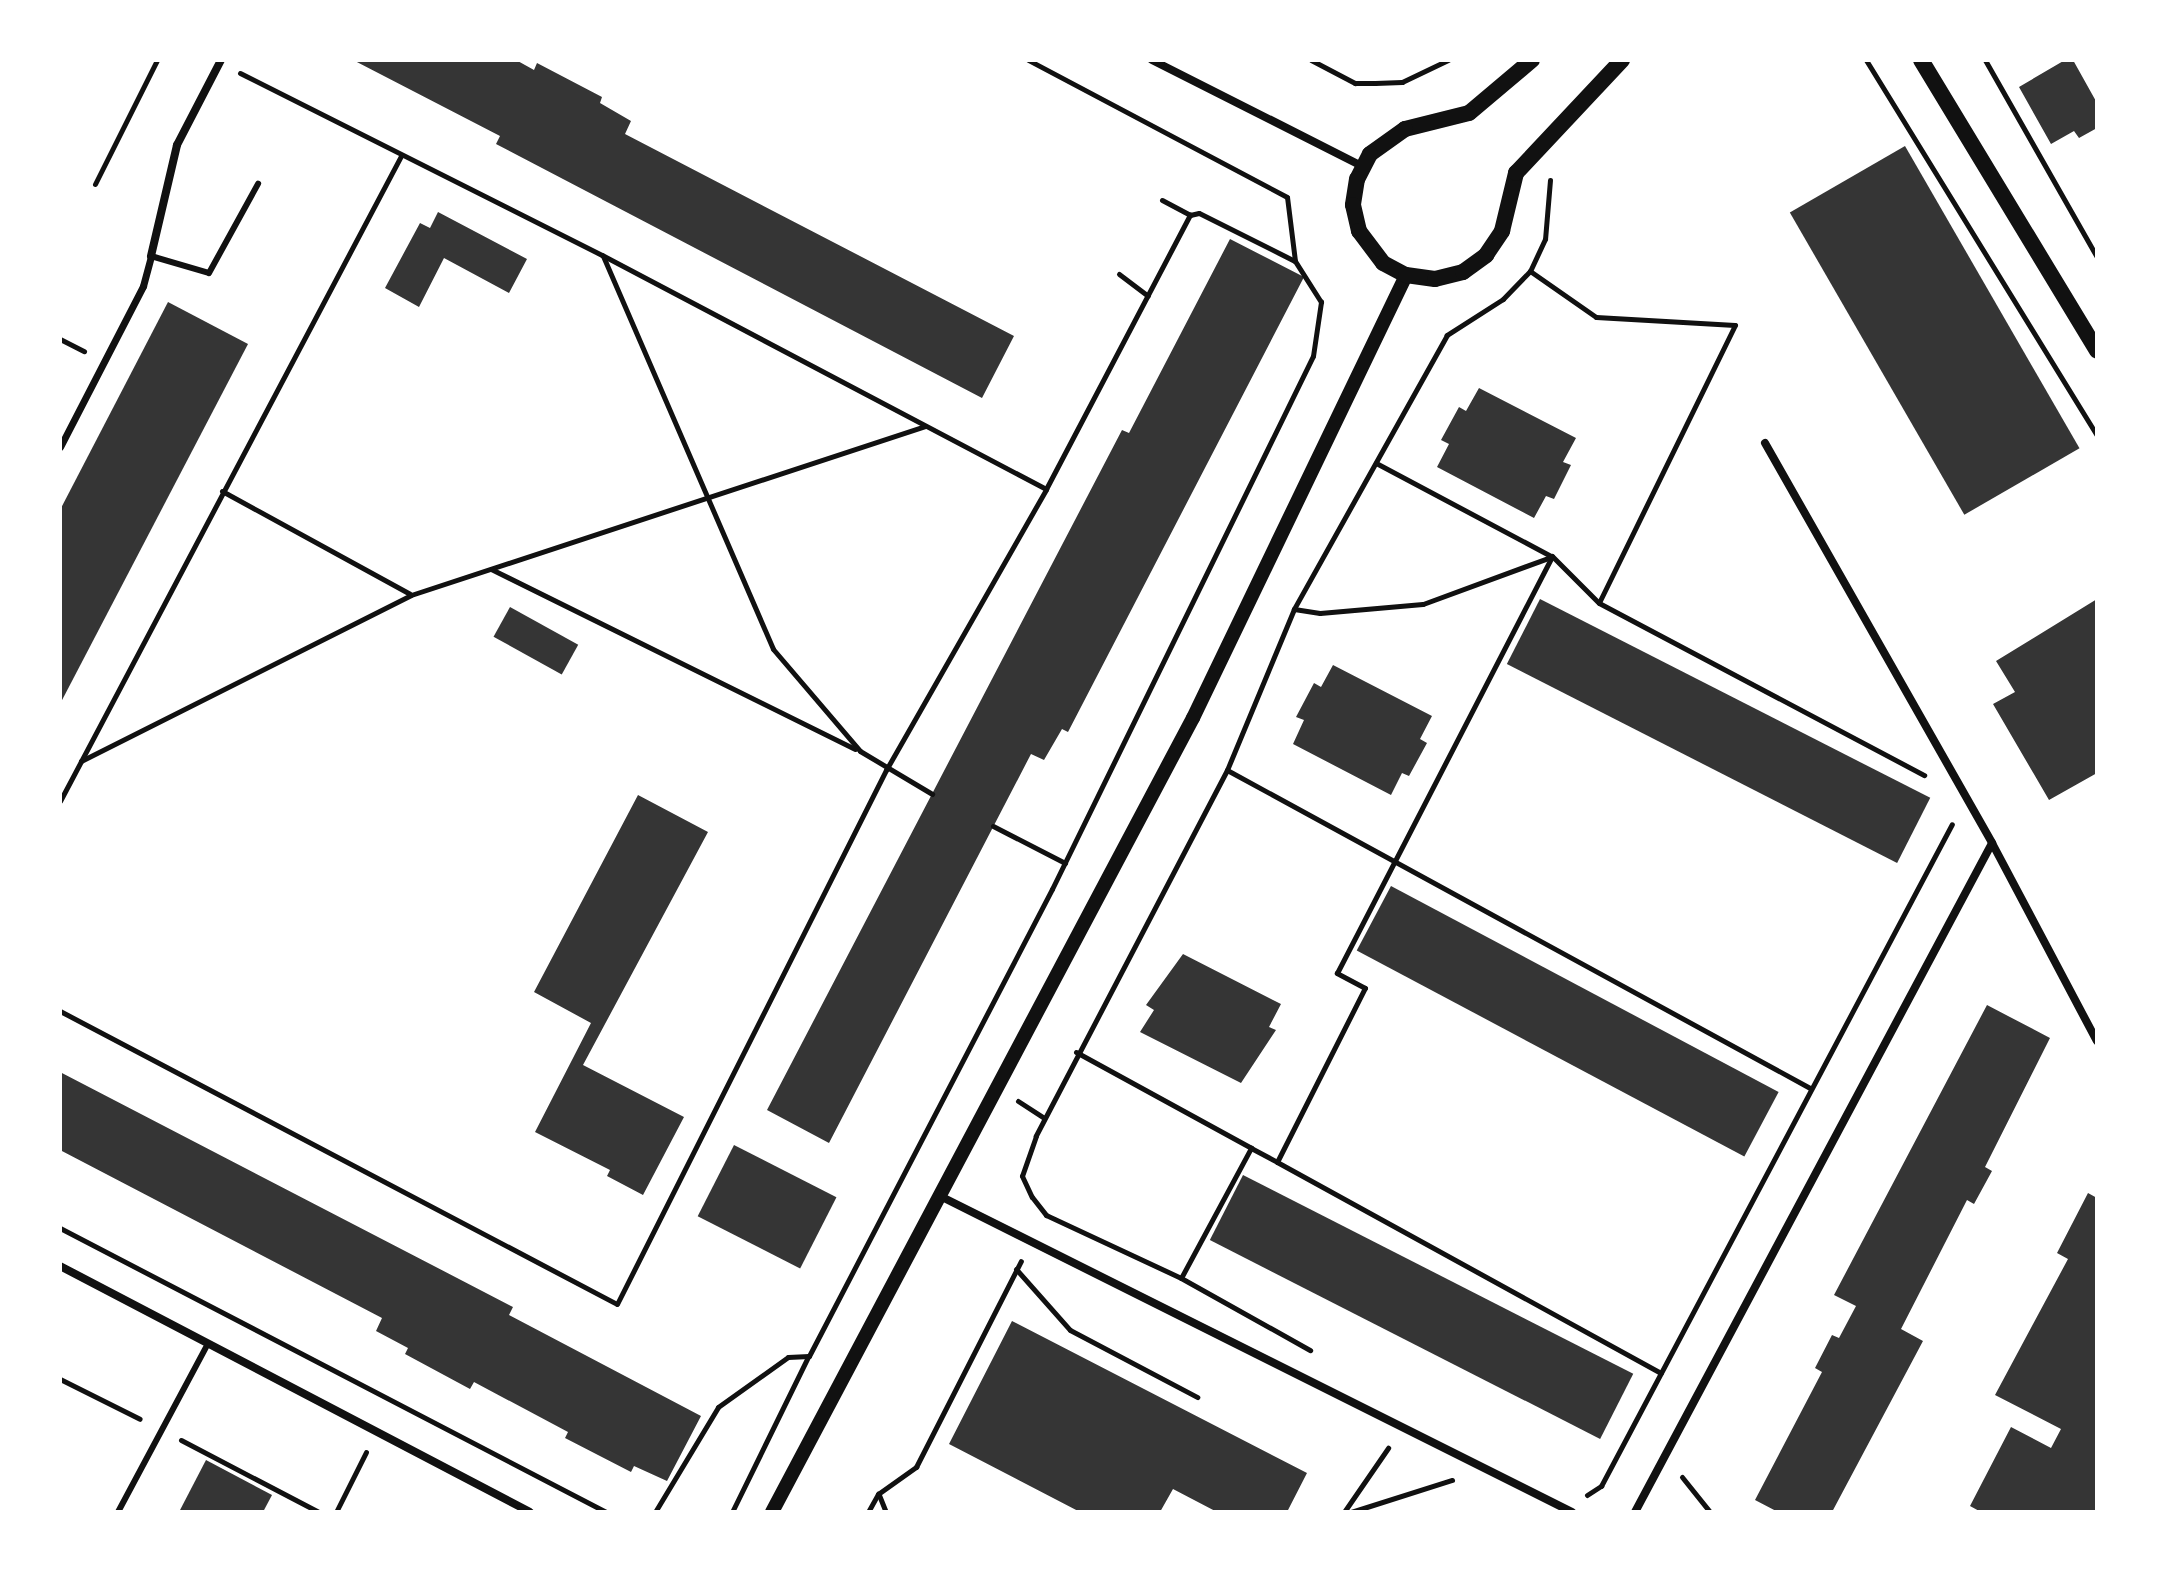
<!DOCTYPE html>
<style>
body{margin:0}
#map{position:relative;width:2157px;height:1572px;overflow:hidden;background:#fff;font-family:Figtree,sans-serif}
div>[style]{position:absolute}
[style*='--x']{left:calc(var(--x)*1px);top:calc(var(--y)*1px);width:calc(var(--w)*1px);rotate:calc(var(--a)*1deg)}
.building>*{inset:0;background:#353535;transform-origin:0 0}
.path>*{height:5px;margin:-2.5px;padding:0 2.5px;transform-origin:2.5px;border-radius:2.5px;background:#111}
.service>*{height:6px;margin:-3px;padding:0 3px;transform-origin:3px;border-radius:3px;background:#111}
.pedestrian>*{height:7px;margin:-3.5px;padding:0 3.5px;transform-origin:3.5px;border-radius:3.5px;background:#111}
.minor>*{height:8px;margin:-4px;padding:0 4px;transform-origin:4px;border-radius:4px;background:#111}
.tertiary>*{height:14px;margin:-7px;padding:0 7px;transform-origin:7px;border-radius:7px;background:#111}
.secondary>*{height:16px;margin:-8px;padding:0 8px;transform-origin:8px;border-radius:8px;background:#111}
span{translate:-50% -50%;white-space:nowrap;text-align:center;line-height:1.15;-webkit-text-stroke:8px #fff;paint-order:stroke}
.frame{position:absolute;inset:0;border:62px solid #fff;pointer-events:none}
</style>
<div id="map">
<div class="building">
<div style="clip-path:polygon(353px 60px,516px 60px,534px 70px,537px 63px,602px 97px,600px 103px,631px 121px,625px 134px,1014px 336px,982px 398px,496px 144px,500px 136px)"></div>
<div style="clip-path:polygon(2065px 60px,2073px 60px,2097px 103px,2097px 128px,2079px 138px,2074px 131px,2051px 144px,2019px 87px)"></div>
<div style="left:1905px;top:146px;width:349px;height:133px;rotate:60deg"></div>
<div style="clip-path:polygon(438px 212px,527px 259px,509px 293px,444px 258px,419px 307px,385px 288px,420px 223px,430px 228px)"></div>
<div style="clip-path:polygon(1230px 239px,1304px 277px,1068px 732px,1062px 729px,1044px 760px,1031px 754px,829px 1143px,767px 1110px,1122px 430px,1129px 433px)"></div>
<div style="clip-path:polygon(168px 302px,248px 344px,60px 704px,60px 510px)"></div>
<div style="clip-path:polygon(1479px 388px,1576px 438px,1563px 462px,1571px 465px,1554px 499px,1546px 496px,1534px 518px,1437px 467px,1449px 444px,1441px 440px,1459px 407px,1466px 411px)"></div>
<div style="left:1540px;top:599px;width:438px;height:73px;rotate:27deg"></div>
<div style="clip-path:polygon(2097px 599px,2097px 773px,2049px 800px,1993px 704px,2015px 692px,1996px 661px)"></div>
<div style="left:510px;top:607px;width:78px;height:34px;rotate:29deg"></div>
<div style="clip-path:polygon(1333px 665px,1432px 716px,1420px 739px,1427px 743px,1409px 776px,1402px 773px,1391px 795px,1293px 744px,1304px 720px,1296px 717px,1314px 683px,1321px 687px)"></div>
<div style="clip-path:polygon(638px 795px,708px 832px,583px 1065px,684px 1117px,643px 1195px,607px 1176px,610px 1170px,535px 1132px,591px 1023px,534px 992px)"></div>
<div style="left:1391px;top:886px;width:439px;height:73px;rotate:28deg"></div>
<div style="clip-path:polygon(1183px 954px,1281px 1004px,1269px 1027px,1276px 1030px,1241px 1083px,1140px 1032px,1154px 1010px,1146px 1005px)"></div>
<div style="clip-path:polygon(1987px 1005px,2050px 1038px,1985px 1167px,1992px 1171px,1974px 1204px,1967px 1200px,1901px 1329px,1923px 1341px,1832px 1512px,1778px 1512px,1755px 1500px,1822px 1372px,1815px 1368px,1832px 1335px,1839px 1338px,1856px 1306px,1834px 1295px)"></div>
<div style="clip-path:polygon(60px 1072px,513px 1307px,509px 1315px,701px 1416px,667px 1481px,634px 1466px,631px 1472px,565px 1438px,568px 1432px,474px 1382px,470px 1389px,405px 1354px,408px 1348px,376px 1331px,382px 1318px,60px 1150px)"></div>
<div style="left:734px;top:1145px;width:115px;height:80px;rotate:27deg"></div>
<div style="left:1243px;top:1175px;width:438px;height:73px;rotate:27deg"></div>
<div style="clip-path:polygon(2088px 1193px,2097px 1198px,2097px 1512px,1981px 1512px,1970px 1506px,2011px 1427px,2051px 1448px,2061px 1429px,1995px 1395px,2068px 1259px,2057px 1253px)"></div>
<div style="clip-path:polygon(1012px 1321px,1307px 1473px,1287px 1512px,1217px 1512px,1173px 1489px,1160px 1512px,1080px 1512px,949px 1444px)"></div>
<div style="clip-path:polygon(206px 1460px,272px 1495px,263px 1512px,179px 1512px)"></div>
</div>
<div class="path">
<div style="--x:1311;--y:60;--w:50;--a:27.6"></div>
<div style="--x:1355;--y:83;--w:20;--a:0"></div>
<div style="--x:1375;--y:83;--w:27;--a:-2"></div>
<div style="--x:1402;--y:82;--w:51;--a:-25.6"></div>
<div style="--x:1866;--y:60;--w:440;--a:58.4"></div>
<div style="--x:1985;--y:60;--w:227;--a:60.4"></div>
<div style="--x:240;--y:73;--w:405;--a:26.7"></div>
<div style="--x:602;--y:255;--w:502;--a:27.79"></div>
<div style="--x:1550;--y:180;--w:59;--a:94.8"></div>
<div style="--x:1545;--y:239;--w:35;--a:115"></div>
<div style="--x:1530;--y:271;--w:39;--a:134"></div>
<div style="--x:1503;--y:299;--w:67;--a:147.3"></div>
<div style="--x:1447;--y:335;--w:314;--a:119.2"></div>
<div style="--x:1294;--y:609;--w:174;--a:112.6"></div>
<div style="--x:1227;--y:770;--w:413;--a:117.6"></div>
<div style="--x:1036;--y:1136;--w:42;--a:109.3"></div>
<div style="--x:1022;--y:1176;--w:23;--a:65"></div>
<div style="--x:1032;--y:1197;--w:23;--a:52"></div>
<div style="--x:1046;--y:1215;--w:149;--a:25"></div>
<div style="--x:1181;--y:1278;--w:148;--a:-61.7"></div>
<div style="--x:1251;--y:1148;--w:30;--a:28"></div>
<div style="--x:1277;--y:1162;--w:195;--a:-63.2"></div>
<div style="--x:1365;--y:988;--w:32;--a:-152"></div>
<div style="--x:1337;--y:973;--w:469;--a:-62.7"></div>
<div style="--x:1552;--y:556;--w:66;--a:45"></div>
<div style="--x:1599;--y:603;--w:368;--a:27.9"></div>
<div style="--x:95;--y:184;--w:139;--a:-63.4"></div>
<div style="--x:1162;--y:200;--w:32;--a:28"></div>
<div style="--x:603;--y:256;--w:428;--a:66.6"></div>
<div style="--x:773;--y:649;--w:134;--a:49.5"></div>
<div style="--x:860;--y:751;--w:84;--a:30.8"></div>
<div style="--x:1530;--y:271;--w:80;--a:34.9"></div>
<div style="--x:1596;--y:317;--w:139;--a:3.3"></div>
<div style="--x:1735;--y:325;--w:309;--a:116.1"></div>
<div style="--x:1119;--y:274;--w:36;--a:37"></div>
<div style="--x:60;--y:339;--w:27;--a:27"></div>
<div style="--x:1376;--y:463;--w:198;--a:28"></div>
<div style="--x:222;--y:491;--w:214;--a:28.7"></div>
<div style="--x:491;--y:569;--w:406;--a:26.3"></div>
<div style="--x:1294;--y:609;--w:26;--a:9"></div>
<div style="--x:1320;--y:613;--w:103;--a:-5"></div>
<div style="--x:1423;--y:604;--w:136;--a:-20.2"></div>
<div style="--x:81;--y:761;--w:369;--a:-26.7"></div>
<div style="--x:411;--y:595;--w:541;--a:-18.2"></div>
<div style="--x:1227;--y:770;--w:664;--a:28.61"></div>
<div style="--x:60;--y:801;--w:730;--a:-62.14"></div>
<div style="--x:993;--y:826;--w:81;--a:27.2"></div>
<div style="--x:60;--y:1011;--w:629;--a:27.75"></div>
<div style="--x:617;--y:1304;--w:598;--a:-63.26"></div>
<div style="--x:886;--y:770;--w:323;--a:-60.3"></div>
<div style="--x:1046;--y:489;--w:310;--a:-62.3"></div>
<div style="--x:1190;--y:215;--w:9;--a:-13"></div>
<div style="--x:1199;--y:213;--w:107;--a:26.6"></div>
<div style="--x:1076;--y:1052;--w:200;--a:28.7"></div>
<div style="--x:1018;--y:1101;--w:31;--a:33"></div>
<div style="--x:1277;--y:1162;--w:438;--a:28.8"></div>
<div style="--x:60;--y:1228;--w:615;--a:27.48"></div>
<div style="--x:1016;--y:1269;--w:81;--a:48.5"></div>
<div style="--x:1070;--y:1330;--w:144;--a:27.8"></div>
<div style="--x:1181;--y:1278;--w:148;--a:29.2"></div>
<div style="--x:60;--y:1379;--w:89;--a:26.6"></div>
<div style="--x:181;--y:1440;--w:156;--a:27.6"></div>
<div style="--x:1682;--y:1477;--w:45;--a:51.3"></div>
<div style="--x:879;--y:1495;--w:18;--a:68"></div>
<div style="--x:1587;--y:1495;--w:17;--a:-33"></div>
<div style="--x:1601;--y:1486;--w:749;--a:-62.07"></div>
<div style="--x:336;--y:1512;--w:67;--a:-63.4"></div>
<div style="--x:655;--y:1512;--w:122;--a:-59"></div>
<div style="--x:718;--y:1407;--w:86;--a:-35.5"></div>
<div style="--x:788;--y:1357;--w:21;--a:-3"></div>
<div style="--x:809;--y:1356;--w:526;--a:-62.51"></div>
<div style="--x:1052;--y:889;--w:593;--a:-63.91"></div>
<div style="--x:1313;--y:356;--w:55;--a:-81.6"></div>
<div style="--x:1321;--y:302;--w:49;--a:-122.4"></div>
<div style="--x:1295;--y:261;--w:64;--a:-97.1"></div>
<div style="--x:1287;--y:197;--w:293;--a:-152.1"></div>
<div style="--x:732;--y:1512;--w:173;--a:-63.9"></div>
<div style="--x:868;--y:1512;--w:21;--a:-61"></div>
<div style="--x:878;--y:1494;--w:47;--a:-35.4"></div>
<div style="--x:916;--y:1467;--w:231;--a:-63"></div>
<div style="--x:1344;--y:1512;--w:78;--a:-55.5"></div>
<div style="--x:1351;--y:1512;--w:106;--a:-17.6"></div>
</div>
<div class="service">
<div style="--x:151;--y:256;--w:60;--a:16.3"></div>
<div style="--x:209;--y:273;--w:102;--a:-61.2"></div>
<div style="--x:118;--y:1512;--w:187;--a:-61.9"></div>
</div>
<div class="pedestrian">
<div style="--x:60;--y:447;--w:181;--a:-62.7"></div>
<div style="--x:143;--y:286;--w:31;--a:-75"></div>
</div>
<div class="minor">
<div style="--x:1152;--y:60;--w:235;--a:26.8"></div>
<div style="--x:151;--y:256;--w:114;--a:-76.8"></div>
<div style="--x:177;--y:145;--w:96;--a:-62.6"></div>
<div style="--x:1765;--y:443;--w:460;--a:60.4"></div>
<div style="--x:1992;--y:843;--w:224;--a:62.1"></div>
<div style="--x:938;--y:1195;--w:709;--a:26.57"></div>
<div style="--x:60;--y:1266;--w:530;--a:27.63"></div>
<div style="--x:1635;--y:1512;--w:758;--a:-61.91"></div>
</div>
<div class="tertiary">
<div style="--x:772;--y:1512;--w:899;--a:-62.07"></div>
<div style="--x:1193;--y:718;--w:492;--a:-64.3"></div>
</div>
<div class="secondary">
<div style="--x:1532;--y:60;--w:82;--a:139.9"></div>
<div style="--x:1469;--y:113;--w:66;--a:166"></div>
<div style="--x:1405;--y:129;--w:43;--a:144.5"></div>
<div style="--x:1370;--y:154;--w:28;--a:117"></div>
<div style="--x:1357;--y:179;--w:26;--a:99"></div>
<div style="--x:1353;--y:205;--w:27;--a:77"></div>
<div style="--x:1359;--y:231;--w:40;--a:53"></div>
<div style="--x:1383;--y:263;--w:26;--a:28"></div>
<div style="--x:1406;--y:275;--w:29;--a:8"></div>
<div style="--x:1435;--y:279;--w:29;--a:-14"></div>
<div style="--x:1463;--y:272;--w:29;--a:-36"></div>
<div style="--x:1486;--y:255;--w:29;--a:-56"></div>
<div style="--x:1502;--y:231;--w:60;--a:-76.4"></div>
<div style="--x:1516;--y:173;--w:155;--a:-46.8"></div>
<div style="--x:1921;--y:60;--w:340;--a:58.8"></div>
</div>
<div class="frame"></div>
</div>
